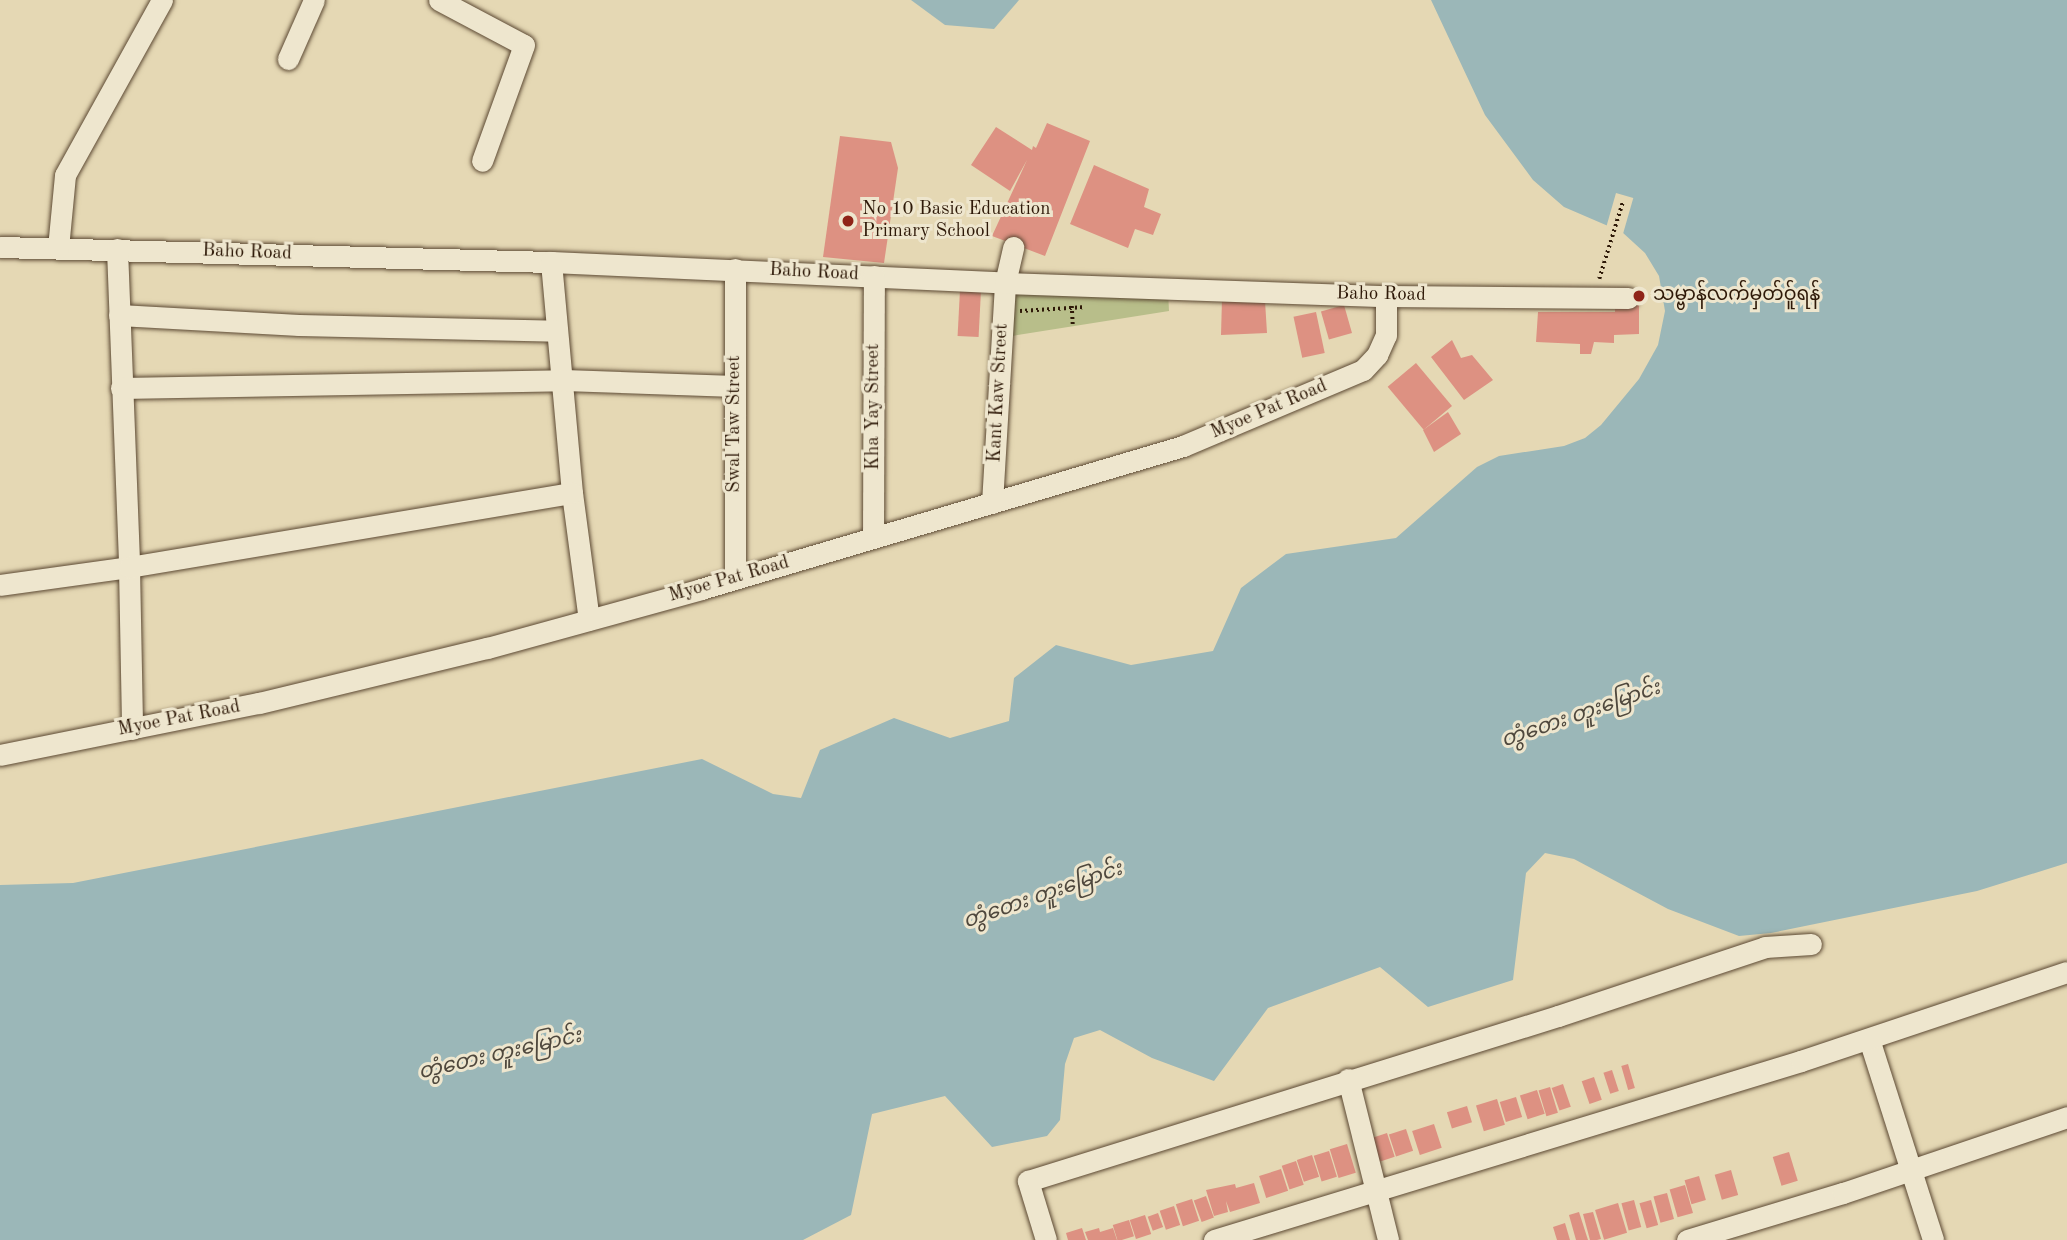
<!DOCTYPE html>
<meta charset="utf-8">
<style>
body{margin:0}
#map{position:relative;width:2067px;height:1240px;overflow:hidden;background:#e5d8b4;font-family:"Old Standard TT","Noto Sans Myanmar",serif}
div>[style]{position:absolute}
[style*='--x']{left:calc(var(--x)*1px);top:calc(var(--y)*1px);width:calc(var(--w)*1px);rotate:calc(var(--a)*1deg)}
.green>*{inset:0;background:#b8be8a}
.water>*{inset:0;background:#9bb7b8}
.pier>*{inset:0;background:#e5d8b4;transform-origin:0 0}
.building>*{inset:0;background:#dd9182;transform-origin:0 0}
.path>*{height:3.5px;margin-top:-1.75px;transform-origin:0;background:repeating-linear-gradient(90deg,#2e1908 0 2px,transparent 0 5.5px)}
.roads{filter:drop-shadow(0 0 2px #5c4933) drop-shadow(0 0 2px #5c4933)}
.minor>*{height:21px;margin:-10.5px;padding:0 10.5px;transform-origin:10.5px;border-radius:10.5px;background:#eee6ce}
.dots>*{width:19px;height:19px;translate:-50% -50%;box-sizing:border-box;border:4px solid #eee6ce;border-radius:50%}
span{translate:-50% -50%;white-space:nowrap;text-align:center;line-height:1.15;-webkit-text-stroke:6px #eee6ce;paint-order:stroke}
.poi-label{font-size:19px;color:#2e1908}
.left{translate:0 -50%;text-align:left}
.street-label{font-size:19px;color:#2e1908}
.water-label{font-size:21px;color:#4f483d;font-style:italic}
</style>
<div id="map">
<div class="green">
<div style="clip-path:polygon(1014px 288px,1168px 292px,1169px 311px,1012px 336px)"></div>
</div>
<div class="water">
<div style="clip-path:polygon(911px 0,1019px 0,994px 29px,945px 25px)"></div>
<div style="clip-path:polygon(1431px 0,2067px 0,2067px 863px,1977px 891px,1771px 933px,1739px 936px,1668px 909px,1574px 859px,1545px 853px,1526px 873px,1513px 980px,1428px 1007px,1380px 967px,1268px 1008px,1214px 1081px,1152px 1058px,1100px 1030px,1074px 1038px,1065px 1064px,1060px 1120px,1047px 1136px,992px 1147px,945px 1096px,872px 1114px,851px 1215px,803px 1240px,0 1240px,0 885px,73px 883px,702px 759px,773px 794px,801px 798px,820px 750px,894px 718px,950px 738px,1009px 721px,1014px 678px,1056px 645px,1131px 665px,1213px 651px,1241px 588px,1286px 554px,1396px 538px,1477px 467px,1499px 456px,1564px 446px,1585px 438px,1601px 425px,1639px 379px,1658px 345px,1665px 311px,1659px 276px,1645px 253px,1622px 232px,1564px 207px,1533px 180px,1485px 115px)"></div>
</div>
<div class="pier">
<div style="left:1616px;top:193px;width:18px;height:38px;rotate:16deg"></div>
</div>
<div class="building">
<div style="clip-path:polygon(1047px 123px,1090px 141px,1045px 256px,992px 236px,1027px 160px,1010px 191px,971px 165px,996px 127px,1032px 150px,1033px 146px,1036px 148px)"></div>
<div style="clip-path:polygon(840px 136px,891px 142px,898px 168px,884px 263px,823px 257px)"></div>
<div style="clip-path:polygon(1094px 165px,1149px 189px,1144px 207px,1161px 214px,1153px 235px,1135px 229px,1128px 248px,1070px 224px)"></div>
<div style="left:960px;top:290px;width:21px;height:46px;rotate:3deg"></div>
<div style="clip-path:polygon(1222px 299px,1265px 301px,1267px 333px,1221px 335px)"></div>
<div style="left:1344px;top:305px;width:29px;height:24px;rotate:74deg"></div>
<div style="clip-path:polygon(1615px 305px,1639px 305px,1639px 334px,1614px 335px,1614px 343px,1594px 342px,1591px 354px,1580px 354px,1580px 344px,1536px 342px,1538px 312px,1615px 312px)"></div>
<div style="left:1316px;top:312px;width:42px;height:23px;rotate:78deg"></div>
<div style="clip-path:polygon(1452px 340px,1461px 358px,1472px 355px,1493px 380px,1464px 400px,1431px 357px)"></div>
<div style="left:1416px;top:363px;width:56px;height:37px;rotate:50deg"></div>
<div style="clip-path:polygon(1448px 412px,1461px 434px,1434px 452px,1423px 430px)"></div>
<div style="left:1628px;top:1064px;width:25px;height:7px;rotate:74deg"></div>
<div style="left:1612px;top:1070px;width:22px;height:9px;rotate:72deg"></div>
<div style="left:1594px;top:1077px;width:24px;height:13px;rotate:71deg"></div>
<div style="left:1563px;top:1084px;width:24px;height:12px;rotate:71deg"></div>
<div style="left:1550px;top:1087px;width:27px;height:12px;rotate:73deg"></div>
<div style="left:1537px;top:1090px;width:25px;height:18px;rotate:72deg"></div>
<div style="left:1516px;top:1097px;width:21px;height:17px;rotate:73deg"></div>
<div style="left:1497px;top:1099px;width:27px;height:22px;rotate:73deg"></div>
<div style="left:1467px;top:1106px;width:17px;height:21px;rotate:73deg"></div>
<div style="left:1434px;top:1124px;width:25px;height:23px;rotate:72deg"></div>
<div style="left:1406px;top:1129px;width:23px;height:18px;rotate:72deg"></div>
<div style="left:1387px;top:1133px;width:25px;height:16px;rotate:72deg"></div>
<div style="left:1347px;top:1144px;width:30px;height:18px;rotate:73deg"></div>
<div style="left:1329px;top:1151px;width:27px;height:16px;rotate:73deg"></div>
<div style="left:1789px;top:1152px;width:30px;height:17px;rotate:73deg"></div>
<div style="left:1312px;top:1155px;width:23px;height:16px;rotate:72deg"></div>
<div style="left:1296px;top:1161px;width:25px;height:15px;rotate:72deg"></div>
<div style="left:1281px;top:1169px;width:23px;height:23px;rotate:72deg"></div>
<div style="left:1731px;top:1170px;width:26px;height:17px;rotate:74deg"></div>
<div style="left:1699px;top:1176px;width:25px;height:15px;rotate:74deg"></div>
<div style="clip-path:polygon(1254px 1183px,1260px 1203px,1230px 1212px,1226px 1201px,1228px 1212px,1214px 1216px,1206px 1190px,1235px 1184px,1236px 1188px)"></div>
<div style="left:1685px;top:1185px;width:29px;height:16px;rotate:74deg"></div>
<div style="left:1667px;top:1193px;width:27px;height:14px;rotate:75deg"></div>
<div style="left:1206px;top:1196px;width:23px;height:13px;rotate:70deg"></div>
<div style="left:1192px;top:1199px;width:23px;height:17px;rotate:72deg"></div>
<div style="left:1634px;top:1200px;width:28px;height:13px;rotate:75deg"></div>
<div style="left:1651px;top:1200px;width:26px;height:12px;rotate:74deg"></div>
<div style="left:1618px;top:1203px;width:31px;height:24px;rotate:73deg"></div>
<div style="left:1174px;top:1206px;width:20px;height:15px;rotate:72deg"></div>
<div style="clip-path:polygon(1579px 1212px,1588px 1240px,1576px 1240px,1569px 1215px)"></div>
<div style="clip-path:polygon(1593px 1212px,1601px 1239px,1597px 1240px,1590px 1240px,1583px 1214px)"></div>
<div style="left:1158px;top:1213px;width:15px;height:11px;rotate:70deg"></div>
<div style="left:1145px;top:1215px;width:20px;height:16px;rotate:72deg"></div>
<div style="left:1129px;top:1220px;width:17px;height:17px;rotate:73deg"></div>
<div style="clip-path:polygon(1565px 1223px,1570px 1240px,1557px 1240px,1553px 1227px)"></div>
<div style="clip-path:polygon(1082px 1228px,1086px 1240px,1068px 1240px,1066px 1233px)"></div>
<div style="clip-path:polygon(1099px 1228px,1100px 1232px,1113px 1228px,1117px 1240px,1088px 1240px,1085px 1232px)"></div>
</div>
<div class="path">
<div style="--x:1599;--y:279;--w:82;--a:-72.9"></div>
<div style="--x:1072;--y:306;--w:21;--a:87"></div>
<div style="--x:1020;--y:311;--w:66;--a:-3.5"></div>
</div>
<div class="roads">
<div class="minor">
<div style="--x:439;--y:0;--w:96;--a:27.9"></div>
<div style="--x:524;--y:45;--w:123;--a:109.9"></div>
<div style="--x:288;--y:59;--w:64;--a:-66.2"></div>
<div style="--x:0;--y:247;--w:551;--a:1.56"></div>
<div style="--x:551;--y:262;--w:454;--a:2.6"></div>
<div style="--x:1005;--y:283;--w:381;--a:2"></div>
<div style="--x:1386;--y:296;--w:242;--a:0.5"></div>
<div style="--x:58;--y:248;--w:73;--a:-84.5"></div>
<div style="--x:65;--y:175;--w:200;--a:-61"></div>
<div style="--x:117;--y:249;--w:318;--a:87.8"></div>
<div style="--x:129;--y:567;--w:162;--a:88.9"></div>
<div style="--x:551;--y:262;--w:232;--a:84.8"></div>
<div style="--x:572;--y:493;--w:128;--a:82.4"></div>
<div style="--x:735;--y:269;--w:310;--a:90"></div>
<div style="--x:119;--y:315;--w:180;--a:3.2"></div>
<div style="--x:299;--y:325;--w:258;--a:1.3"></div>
<div style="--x:121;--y:388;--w:443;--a:-1"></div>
<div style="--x:564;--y:380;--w:171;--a:2"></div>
<div style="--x:992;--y:503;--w:220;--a:-86.6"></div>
<div style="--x:1005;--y:283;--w:37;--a:-77"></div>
<div style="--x:873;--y:537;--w:261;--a:-89.8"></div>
<div style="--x:0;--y:585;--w:130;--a:-7.9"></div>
<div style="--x:129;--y:567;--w:449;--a:-9.5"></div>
<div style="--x:0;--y:755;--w:264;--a:-11.4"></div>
<div style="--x:259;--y:703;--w:235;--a:-13.6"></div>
<div style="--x:487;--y:648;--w:222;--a:-15.4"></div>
<div style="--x:701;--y:589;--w:503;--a:-16.52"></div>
<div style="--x:1183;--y:446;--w:195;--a:-22.9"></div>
<div style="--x:1363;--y:370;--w:21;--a:-47"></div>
<div style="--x:1377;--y:355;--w:22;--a:-66"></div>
<div style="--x:1386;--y:335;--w:39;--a:-90"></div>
<div style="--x:1869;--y:1039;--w:211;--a:72.3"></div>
<div style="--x:1348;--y:1079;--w:166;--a:76"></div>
<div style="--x:1046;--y:1240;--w:62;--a:-107"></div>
<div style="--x:1028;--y:1181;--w:555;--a:-17.29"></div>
<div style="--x:1558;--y:1016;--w:218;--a:-18.4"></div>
<div style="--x:1765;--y:947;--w:46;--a:-3.7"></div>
<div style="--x:1214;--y:1240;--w:614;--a:-16.96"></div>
<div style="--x:1801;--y:1061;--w:280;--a:-18.5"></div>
<div style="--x:1687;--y:1240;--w:163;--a:-16.8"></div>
<div style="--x:1843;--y:1193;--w:237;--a:-18.7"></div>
</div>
</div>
<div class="dots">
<div style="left:848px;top:221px;background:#8f2418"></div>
<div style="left:1639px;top:296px;background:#8f2418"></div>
</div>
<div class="poi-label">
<span class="left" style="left:862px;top:221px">No 10 Basic Education<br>Primary School</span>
<span class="left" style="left:1653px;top:296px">သမ္ဗာန်လက်မှတ်ဝ်ူရန်</span>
</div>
<div class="street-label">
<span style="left:247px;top:253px;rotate:2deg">Baho Road</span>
<span style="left:814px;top:273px;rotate:3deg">Baho Road</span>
<span style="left:1381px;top:295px;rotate:1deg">Baho Road</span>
<span style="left:999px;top:393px;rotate:-87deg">Kant Kaw Street</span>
<span style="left:874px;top:407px;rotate:-90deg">Kha Yay Street</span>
<span style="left:1269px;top:410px;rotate:-23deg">Myoe Pat Road</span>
<span style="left:735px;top:424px;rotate:-90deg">Swal Taw Street</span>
<span style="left:729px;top:580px;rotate:-16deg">Myoe Pat Road</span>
<span style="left:179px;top:719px;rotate:-11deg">Myoe Pat Road</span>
</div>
<div class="water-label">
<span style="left:1581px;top:715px;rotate:-19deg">တွံတေး တူးမြောင်း</span>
<span style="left:1043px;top:896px;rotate:-19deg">တွံတေး တူးမြောင်း</span>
<span style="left:500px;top:1055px;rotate:-13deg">တွံတေး တူးမြောင်း</span>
</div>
</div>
